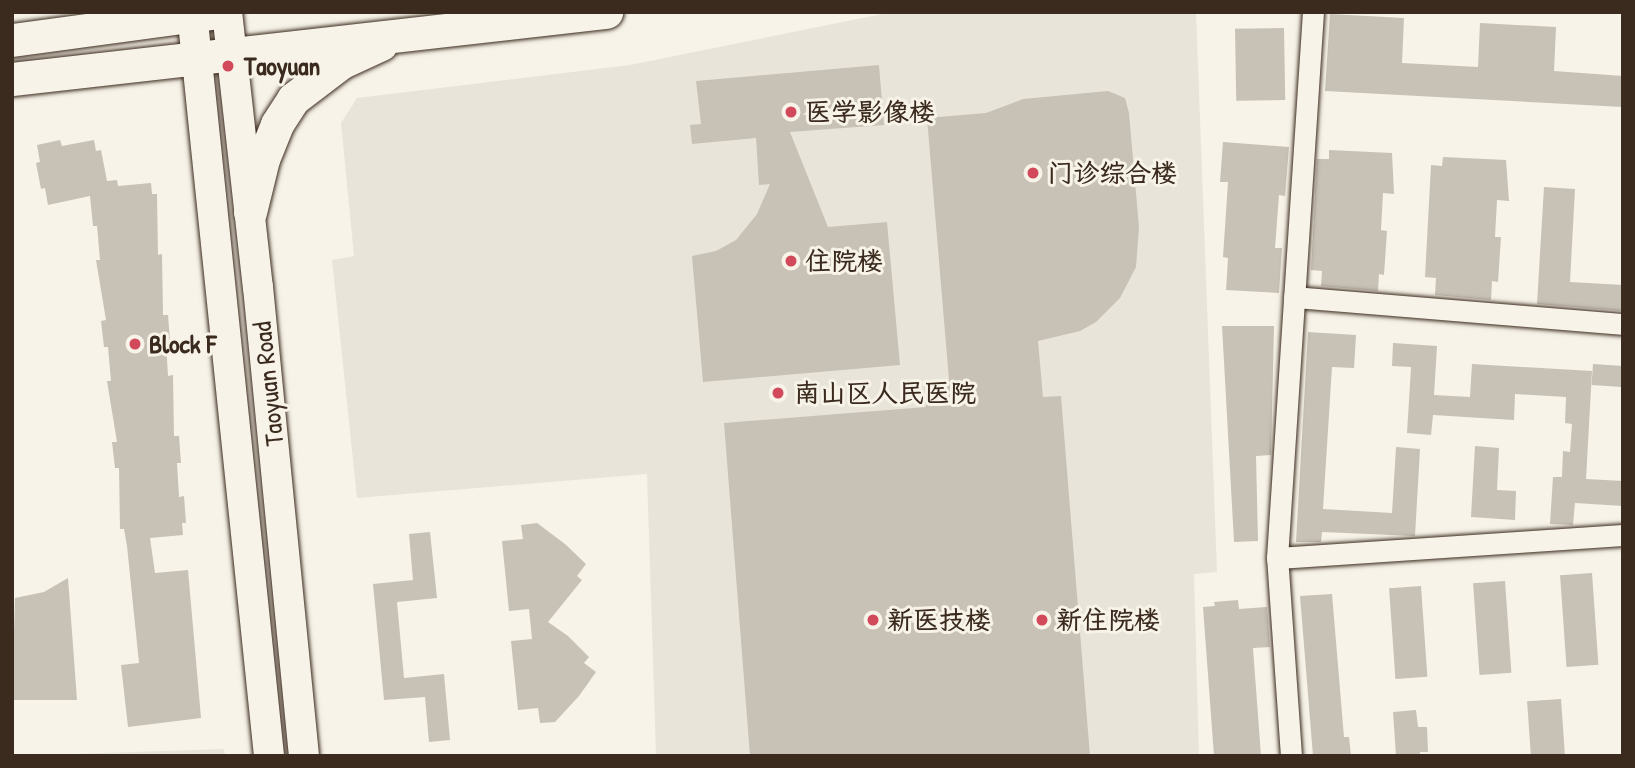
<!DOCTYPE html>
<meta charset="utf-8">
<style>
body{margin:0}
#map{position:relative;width:1635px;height:768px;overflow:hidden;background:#f7f3e8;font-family:"Patrick Hand","LXGW WenKai TC",sans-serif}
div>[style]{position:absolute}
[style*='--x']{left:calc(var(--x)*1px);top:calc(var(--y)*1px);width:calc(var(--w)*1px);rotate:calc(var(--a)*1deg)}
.built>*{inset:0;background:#e9e4d9}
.building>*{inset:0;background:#c8c1b6;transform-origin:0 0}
.roads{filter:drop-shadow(0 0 2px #3b2a1e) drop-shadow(0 0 2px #3b2a1e)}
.street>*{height:21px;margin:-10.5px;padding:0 10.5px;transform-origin:10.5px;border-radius:10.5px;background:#f7f3e8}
.secondary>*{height:30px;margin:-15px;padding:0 15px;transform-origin:15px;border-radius:15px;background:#f7f3e8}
.primary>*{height:33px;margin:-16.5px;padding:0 16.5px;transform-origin:16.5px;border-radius:16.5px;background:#f7f3e8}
.dots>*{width:19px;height:19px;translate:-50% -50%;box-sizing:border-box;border:4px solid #f7f3e8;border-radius:50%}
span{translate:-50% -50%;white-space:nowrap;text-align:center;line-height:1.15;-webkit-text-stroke:6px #f7f3e8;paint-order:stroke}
.poi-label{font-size:26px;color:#3b2a1e;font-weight:700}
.left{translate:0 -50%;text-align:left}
.street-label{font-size:26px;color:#3b2a1e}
.frame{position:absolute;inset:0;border:14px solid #3b2a1e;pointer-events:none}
</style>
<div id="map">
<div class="built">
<div style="clip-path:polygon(927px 12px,1196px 12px,1217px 572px,1194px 574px,1199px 756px,656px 756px,647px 474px,357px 498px,332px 260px,354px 256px,341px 123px,357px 98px,630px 65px,882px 14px)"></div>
<div style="clip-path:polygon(224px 749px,225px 756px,12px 756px)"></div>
</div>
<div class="building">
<div style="clip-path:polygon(1330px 14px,1404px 18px,1402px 63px,1478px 67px,1480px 23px,1556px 27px,1554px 71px,1623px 76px,1623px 107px,1325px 91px)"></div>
<div style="left:1284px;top:28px;width:72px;height:49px;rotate:89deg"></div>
<div style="clip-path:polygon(879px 65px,884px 125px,790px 132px,828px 227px,887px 222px,900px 365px,703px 382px,692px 256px,716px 251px,736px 240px,757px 214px,770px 184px,759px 185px,756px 138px,692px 144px,690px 125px,701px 124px,696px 81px)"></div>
<div style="clip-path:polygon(1108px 91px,1125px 98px,1129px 113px,1139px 227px,1136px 267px,1120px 298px,1096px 322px,1080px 331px,1038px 341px,1043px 397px,1061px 396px,1090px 756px,750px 756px,724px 423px,926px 407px,924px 382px,949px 380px,927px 118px,986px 113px,1023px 99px)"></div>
<div style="clip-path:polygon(60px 140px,62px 146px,94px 140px,96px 151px,101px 150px,107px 181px,117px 180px,118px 186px,151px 183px,152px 194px,157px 194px,158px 255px,162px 254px,163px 315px,168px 315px,170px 341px,166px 342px,168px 376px,173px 375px,174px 436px,179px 436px,181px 463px,177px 463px,179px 497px,184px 496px,186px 523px,182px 523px,183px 535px,150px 538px,155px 573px,188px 570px,201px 718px,128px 727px,121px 665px,139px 663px,127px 546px,124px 529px,120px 529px,119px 468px,115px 468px,112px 442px,117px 442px,107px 381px,111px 381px,108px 347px,104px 347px,101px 321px,106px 320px,96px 260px,100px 260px,97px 226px,93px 226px,90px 196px,48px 205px,45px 188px,41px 189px,36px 163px,40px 162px,37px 145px)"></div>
<div style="clip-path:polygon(1223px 142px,1289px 147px,1285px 196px,1279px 195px,1275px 248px,1282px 248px,1279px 293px,1226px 290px,1228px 258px,1223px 257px,1228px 182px,1220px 182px)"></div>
<div style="clip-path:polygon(1329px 150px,1392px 153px,1394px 194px,1383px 193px,1381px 230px,1387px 231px,1384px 275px,1379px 274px,1378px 291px,1321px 286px,1322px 271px,1311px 270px,1317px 159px,1329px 159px)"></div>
<div style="clip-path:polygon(1443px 157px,1506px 160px,1509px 201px,1497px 200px,1495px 237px,1501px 237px,1498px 282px,1492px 281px,1491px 300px,1435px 295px,1436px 278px,1425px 277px,1431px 165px,1442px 166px)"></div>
<div style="clip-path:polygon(1544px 187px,1575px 189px,1570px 282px,1623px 285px,1623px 311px,1537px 304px)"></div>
<div style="clip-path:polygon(1222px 326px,1274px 326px,1271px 455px,1256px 456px,1258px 541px,1234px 542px)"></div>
<div style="clip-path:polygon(1308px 332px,1356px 335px,1354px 368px,1332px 367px,1323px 509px,1392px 513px,1396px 447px,1420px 449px,1415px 536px,1322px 532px,1321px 542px,1296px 542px)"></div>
<div style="clip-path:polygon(1393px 343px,1437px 346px,1434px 395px,1470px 397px,1472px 364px,1592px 371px,1586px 479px,1623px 481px,1623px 506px,1575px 503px,1573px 525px,1550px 524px,1553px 477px,1562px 477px,1563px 451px,1570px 452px,1572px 424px,1565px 423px,1566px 397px,1515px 394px,1514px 420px,1433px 415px,1431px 435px,1407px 433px,1411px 367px,1392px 366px)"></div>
<div style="left:1593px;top:364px;width:30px;height:21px;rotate:4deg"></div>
<div style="clip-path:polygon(1475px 446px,1499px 448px,1497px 490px,1516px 491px,1515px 520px,1471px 517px)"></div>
<div style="clip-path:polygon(537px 523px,565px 544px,586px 564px,577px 576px,582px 580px,548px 622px,568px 636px,589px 657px,584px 663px,596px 672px,579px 696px,555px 722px,540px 723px,538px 708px,518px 710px,511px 641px,532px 639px,529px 609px,509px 611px,502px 541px,523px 539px,521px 525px)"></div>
<div style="clip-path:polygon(430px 532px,437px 598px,397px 602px,404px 678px,444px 674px,450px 740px,429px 742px,425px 697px,384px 700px,373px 584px,413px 580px,409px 534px)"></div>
<div style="left:1592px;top:573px;width:92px;height:32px;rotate:86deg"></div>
<div style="clip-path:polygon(68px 578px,77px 700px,12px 700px,15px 598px,44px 592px)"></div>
<div style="left:1505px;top:581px;width:92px;height:32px;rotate:86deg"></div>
<div style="left:1421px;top:586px;width:91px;height:32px;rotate:86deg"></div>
<div style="clip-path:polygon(1332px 594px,1344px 737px,1349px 737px,1351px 756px,1313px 756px,1300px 596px)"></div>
<div style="clip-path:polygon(1238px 600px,1239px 609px,1267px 607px,1270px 647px,1253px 648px,1261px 756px,1214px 756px,1203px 607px,1215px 606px,1214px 602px)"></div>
<div style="left:1561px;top:699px;width:57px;height:34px;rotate:86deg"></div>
<div style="clip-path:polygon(1416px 710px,1418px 727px,1427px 727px,1428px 752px,1420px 752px,1420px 756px,1396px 756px,1393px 712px)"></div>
</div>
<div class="roads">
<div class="street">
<div style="--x:1294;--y:297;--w:330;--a:4.7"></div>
<div style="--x:1277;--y:558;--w:347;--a:-3.8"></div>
<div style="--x:1291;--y:756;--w:198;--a:-94"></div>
<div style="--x:1277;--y:558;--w:547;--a:-86.23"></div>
</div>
<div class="secondary">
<div style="--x:192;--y:12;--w:748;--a:84.09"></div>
<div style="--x:227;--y:12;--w:277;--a:83.6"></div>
<div style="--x:258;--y:287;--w:471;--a:84.4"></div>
</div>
<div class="primary">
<div style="--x:12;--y:40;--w:209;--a:-7.7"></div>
<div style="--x:12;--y:79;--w:598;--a:-6.44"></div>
<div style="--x:250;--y:212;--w:55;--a:-76.2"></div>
<div style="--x:263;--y:159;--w:38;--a:-68"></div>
<div style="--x:277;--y:124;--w:30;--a:-57"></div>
<div style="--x:293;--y:99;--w:61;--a:-37.1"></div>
<div style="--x:342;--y:62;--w:43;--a:-24.8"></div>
</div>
</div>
<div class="dots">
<div style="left:228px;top:66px;background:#d1495b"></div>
<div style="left:791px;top:112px;background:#d1495b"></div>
<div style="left:1033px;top:173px;background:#d1495b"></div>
<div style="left:791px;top:261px;background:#d1495b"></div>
<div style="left:135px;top:344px;background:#d1495b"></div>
<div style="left:778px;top:393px;background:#d1495b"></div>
<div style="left:873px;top:620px;background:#d1495b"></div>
<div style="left:1042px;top:620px;background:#d1495b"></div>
</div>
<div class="poi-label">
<span class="left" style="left:244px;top:66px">Taoyuan</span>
<span class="left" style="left:805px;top:112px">医学影像楼</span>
<span class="left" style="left:1047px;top:173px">门诊综合楼</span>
<span class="left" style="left:805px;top:261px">住院楼</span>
<span class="left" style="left:149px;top:344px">Block F</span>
<span class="left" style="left:794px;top:393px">南山区人民医院</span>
<span class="left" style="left:887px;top:620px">新医技楼</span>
<span class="left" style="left:1056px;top:620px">新住院楼</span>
</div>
<div class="street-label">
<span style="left:268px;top:384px;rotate:-96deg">Taoyuan Road</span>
</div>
<div class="frame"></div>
</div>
